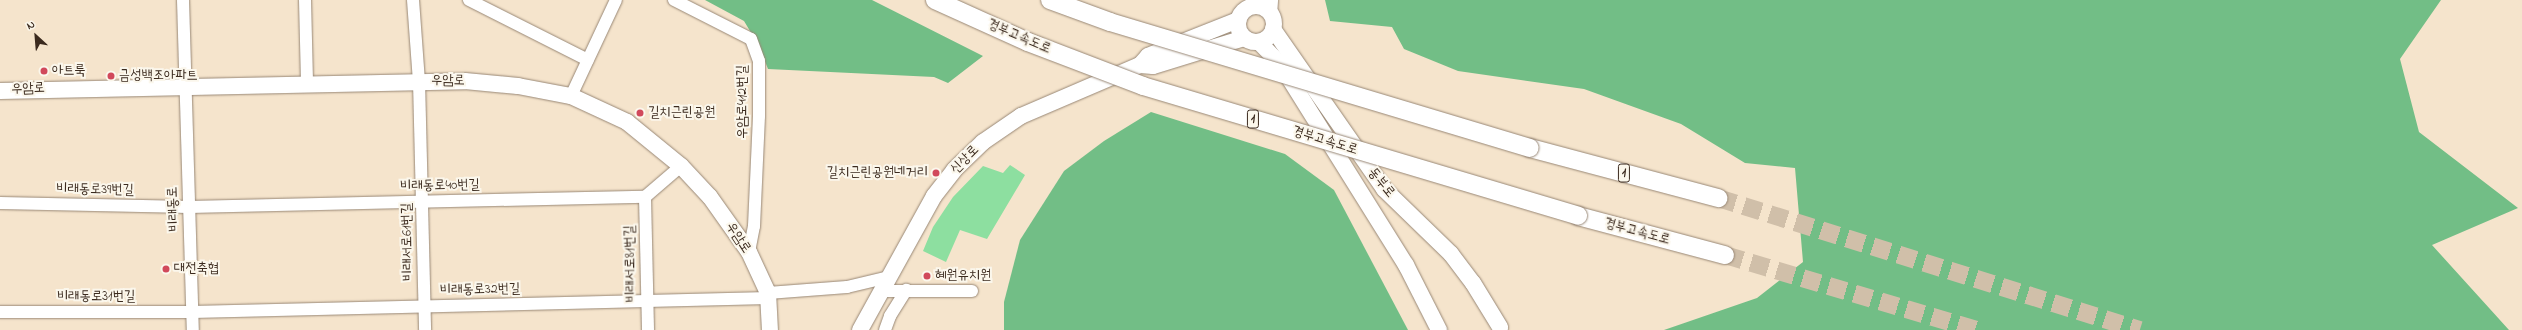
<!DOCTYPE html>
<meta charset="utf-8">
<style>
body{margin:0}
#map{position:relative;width:2522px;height:330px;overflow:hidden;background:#f5e4cc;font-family:"Indie Flower","Poor Story",sans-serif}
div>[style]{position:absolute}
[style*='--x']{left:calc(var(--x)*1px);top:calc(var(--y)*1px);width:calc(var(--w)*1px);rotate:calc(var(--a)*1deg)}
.green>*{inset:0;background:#8ddfa0}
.forest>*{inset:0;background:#72be86}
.highway-tunnel>*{height:18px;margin-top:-9px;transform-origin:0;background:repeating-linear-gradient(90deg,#d0bfa9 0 18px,transparent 0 27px)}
.roads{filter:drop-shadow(0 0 1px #988775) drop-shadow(0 0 1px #988775)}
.minor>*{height:12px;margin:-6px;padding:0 6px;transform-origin:6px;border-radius:6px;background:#fff}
.major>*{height:16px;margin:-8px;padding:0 8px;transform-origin:8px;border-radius:8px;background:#fff}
.major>.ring{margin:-8px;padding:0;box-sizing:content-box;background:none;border:16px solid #fff;border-radius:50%}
.highway>*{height:18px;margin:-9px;padding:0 9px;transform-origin:9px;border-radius:9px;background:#fff}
.bridges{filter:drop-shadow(0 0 1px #988775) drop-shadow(0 0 1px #988775)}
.highway-bridge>*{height:18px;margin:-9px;padding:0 9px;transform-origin:9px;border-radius:9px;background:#fff}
.dots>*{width:11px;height:11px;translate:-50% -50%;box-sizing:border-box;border:2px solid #fbf7ec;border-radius:50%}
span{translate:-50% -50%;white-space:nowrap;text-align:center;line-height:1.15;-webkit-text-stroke:4px #fbf7ec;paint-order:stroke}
.shield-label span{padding:1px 3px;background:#fbf7ec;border:1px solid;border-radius:3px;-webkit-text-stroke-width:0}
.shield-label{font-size:13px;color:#3b2a1e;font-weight:700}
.street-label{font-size:14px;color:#3b2a1e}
.poi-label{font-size:14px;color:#3b2a1e}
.left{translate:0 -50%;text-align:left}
.right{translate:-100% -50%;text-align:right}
.north{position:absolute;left:16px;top:16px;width:40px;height:40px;-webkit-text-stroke:3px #fbf7ec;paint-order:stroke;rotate:334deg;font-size:11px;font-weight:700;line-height:16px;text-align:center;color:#3b2a1e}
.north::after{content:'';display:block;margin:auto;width:14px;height:18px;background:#3b2a1e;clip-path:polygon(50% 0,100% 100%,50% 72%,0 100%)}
</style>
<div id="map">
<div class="green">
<div style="clip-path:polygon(1010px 165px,1025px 175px,987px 239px,960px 230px,946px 262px,923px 251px,933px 227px,953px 197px,983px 166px,1003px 173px)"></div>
</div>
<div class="forest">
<div style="clip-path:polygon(705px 0,872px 0,983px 56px,948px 83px,934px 77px,768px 69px,759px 46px,744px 21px)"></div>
<div style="clip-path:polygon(1325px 0,2441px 0,2400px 59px,2419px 132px,2518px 208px,2432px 245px,2509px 330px,1664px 330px,1757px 298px,1803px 262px,1795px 168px,1745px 163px,1681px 124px,1584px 89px,1458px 71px,1404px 49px,1392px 27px,1330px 21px)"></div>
<div style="clip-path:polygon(1151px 112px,1285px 154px,1334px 190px,1408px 330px,1004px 330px,1004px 302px,1020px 240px,1064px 171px,1104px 141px)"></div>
</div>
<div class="highway-tunnel">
<div style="--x:1718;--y:198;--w:442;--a:17.4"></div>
<div style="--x:1725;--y:255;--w:263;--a:16.6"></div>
</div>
<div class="roads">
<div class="minor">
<div style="--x:183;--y:0;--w:330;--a:88.3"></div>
<div style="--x:305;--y:0;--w:84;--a:88.6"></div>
<div style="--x:413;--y:0;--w:81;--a:85.8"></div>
<div style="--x:419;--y:81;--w:249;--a:88.6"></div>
<div style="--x:469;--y:0;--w:133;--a:26.8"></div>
<div style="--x:674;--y:0;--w:86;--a:26.9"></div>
<div style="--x:751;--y:39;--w:23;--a:70"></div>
<div style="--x:759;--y:61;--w:55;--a:90"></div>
<div style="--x:759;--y:116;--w:110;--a:92.6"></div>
<div style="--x:754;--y:226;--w:26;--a:101"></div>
<div style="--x:1253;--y:7;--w:8;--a:-60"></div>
<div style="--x:1271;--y:15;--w:15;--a:-86"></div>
<div style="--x:571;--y:96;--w:106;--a:-64.9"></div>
<div style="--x:645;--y:197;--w:133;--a:88.7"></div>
<div style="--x:0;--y:203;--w:189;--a:1.2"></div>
<div style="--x:189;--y:207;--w:456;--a:-1.3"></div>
<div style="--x:645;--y:197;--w:48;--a:-40.7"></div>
<div style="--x:881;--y:291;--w:91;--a:0"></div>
<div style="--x:768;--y:293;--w:79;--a:-4.3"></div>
<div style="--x:847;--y:287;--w:43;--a:-13.4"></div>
<div style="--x:0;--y:312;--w:192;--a:0"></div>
<div style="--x:192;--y:312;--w:577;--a:-1.39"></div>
<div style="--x:885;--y:330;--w:15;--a:-70"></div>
<div style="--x:890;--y:316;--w:31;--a:-58"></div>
</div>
<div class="major">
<div class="ring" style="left:1238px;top:6px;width:20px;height:20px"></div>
<div style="--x:1273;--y:29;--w:195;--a:55.2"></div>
<div style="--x:1384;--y:189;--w:93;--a:44.1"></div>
<div style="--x:1451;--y:254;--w:36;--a:53"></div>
<div style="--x:1473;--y:283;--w:52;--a:58.5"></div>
<div style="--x:1259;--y:42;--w:32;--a:46"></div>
<div style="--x:1281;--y:65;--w:236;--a:58"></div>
<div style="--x:1406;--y:265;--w:73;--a:63.1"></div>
<div style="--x:1140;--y:65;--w:13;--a:4"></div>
<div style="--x:1153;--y:66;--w:95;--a:-17.1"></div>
<div style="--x:0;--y:91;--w:465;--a:-1.2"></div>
<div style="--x:465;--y:81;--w:53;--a:5.4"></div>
<div style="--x:518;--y:86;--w:54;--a:10.7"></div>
<div style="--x:571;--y:96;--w:62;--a:24.9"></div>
<div style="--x:627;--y:122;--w:70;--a:39.2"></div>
<div style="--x:681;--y:166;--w:42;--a:46.9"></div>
<div style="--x:710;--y:197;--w:67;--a:54.7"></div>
<div style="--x:749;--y:252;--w:45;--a:65.1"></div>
<div style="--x:768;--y:293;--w:37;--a:87"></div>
<div style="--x:860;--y:330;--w:153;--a:-61.1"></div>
<div style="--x:934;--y:196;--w:33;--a:-52"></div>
<div style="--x:954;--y:170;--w:40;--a:-44"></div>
<div style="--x:983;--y:142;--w:46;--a:-34.4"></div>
<div style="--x:1021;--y:116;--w:129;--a:-23.2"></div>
<div style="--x:1140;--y:65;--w:12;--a:-48"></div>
<div style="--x:1148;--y:56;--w:18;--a:-22"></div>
<div style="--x:1165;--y:49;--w:79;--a:-21.7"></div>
</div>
<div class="highway">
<div style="--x:1530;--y:148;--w:195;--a:14.9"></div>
<div style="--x:1578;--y:216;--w:152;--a:14.9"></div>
</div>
</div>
<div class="bridges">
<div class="highway-bridge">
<div style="--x:935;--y:0;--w:102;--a:24.3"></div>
<div style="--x:1028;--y:42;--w:123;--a:20.9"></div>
<div style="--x:1143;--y:86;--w:454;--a:16.6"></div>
<div style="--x:1050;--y:0;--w:64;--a:20.1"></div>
<div style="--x:1110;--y:22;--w:438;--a:16.7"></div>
</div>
</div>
<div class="dots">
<div style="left:44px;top:71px;background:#d1495b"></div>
<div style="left:111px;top:76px;background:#d1495b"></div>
<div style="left:640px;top:113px;background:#d1495b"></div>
<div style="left:936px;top:173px;background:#d1495b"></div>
<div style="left:166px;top:269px;background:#d1495b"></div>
<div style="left:927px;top:276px;background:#d1495b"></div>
</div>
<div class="shield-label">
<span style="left:1253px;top:119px">1</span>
<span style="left:1624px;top:173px">1</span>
</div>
<div class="street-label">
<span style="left:1019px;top:37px;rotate:23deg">경부고속도로</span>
<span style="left:448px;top:81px;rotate:1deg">우암로</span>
<span style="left:28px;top:89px;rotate:-2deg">우암로</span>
<span style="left:743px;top:102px;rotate:-90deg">우암로412번길</span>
<span style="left:1325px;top:141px;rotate:17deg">경부고속도로</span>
<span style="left:965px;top:160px;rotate:-45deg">신상로</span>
<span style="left:1381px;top:183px;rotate:51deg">동부로</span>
<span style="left:440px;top:186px;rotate:-1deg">비래동로40번길</span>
<span style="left:95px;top:190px;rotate:1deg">비래동로39번길</span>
<span style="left:174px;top:209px;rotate:-92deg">비래동로</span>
<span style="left:1637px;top:232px;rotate:15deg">경부고속도로</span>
<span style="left:738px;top:238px;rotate:57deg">우암로</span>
<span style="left:408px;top:242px;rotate:-91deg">비래서로61번길</span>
<span style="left:631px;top:264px;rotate:-91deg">비래서로81번길</span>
<span style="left:480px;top:290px;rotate:-1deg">비래동로32번길</span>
<span style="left:96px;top:297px">비래동로31번길</span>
</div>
<div class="poi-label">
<span class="left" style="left:52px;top:71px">아트룩</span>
<span class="left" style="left:119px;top:76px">금성백조아파트</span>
<span class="left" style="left:648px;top:113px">길치근린공원</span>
<span class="right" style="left:928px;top:173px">길치근린공원네거리</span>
<span class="left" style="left:174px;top:269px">대전축협</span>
<span class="left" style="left:935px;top:276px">혜원유치원</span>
</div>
<div class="north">N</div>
</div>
